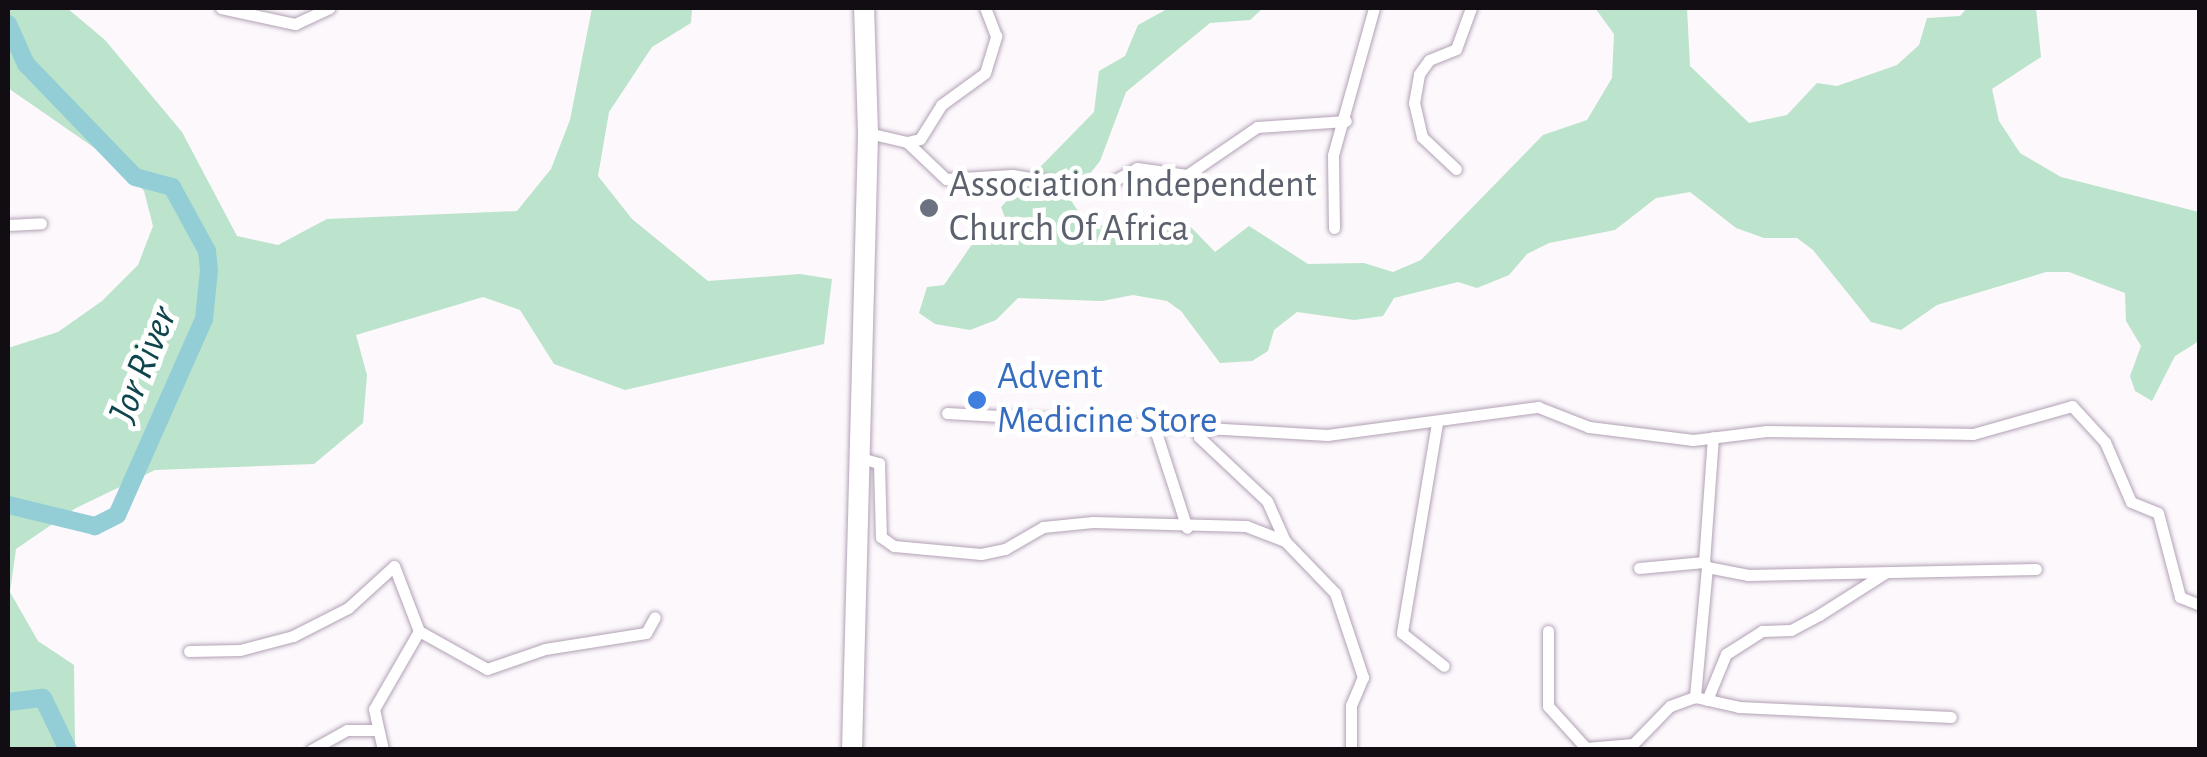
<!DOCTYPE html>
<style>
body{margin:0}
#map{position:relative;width:2207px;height:757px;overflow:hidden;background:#fcf8fc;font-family:"Alegreya Sans",sans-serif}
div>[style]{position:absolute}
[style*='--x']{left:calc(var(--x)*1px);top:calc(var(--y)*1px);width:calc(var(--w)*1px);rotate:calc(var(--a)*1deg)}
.green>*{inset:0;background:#bce3cb}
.river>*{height:18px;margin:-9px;padding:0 9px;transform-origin:9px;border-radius:9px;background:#93ced7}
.roads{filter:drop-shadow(0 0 2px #b2a1b5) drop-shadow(0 0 2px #b2a1b5)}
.street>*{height:11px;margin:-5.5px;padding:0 5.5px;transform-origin:5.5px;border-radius:5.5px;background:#fff}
.primary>*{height:20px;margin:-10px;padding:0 10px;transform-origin:10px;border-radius:10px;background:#fff}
.dots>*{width:28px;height:28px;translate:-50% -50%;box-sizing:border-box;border:5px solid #fff;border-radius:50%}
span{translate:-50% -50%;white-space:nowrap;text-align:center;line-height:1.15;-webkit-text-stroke:10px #fff;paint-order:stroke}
.worship-label{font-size:38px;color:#5b616d}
.left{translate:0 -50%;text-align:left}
.shop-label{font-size:38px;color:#366cbe}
.water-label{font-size:40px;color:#0f454c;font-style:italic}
.frame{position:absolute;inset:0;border:10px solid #120c13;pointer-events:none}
</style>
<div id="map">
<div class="green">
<div style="clip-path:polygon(8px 8px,67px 8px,105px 40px,182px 132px,237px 236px,278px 245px,327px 219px,517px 211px,551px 169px,570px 120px,592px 8px,692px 8px,691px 23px,652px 47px,609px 112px,598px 176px,632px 219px,708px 281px,800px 274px,832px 279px,824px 344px,625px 390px,554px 364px,520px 310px,483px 297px,356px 335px,367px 375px,363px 423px,314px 464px,155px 470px,76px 508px,16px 549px,10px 592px,38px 641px,74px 665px,75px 746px,8px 749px,8px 348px,58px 332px,102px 301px,138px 265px,153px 226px,144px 191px,122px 167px,8px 88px)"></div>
<div style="clip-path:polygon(1169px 8px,1261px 10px,1250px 20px,1210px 23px,1126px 92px,1100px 161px,1070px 199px,1088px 226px,1186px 222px,1215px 252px,1249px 226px,1308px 264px,1364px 263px,1393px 272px,1421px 260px,1543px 135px,1587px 120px,1612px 78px,1614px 34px,1595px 8px,1687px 8px,1690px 66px,1749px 123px,1787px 115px,1817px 83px,1837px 86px,1897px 65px,1919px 45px,1927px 18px,1960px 16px,1967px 8px,2036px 8px,2041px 57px,1992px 89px,1999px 121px,2020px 153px,2061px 177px,2199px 212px,2199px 341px,2175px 356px,2152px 401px,2135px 391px,2130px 376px,2141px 346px,2126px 321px,2125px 293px,2069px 272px,2046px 272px,1937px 305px,1901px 330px,1871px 322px,1813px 250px,1797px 238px,1764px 238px,1736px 228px,1690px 192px,1656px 198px,1615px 230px,1549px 243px,1527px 254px,1509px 275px,1477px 288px,1458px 282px,1394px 298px,1383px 316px,1354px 320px,1297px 312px,1274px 330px,1268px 351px,1252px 361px,1220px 363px,1181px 311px,1167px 301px,1133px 295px,1102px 301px,1018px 298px,996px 320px,970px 330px,935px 324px,919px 313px,927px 287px,944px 285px,977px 237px,1009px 228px,1001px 207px,1094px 112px,1099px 71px,1125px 56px,1138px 25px)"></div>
</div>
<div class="river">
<div style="--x:8;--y:24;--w:44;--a:65.8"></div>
<div style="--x:26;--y:64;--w:157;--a:46"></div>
<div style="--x:135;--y:177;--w:38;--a:15"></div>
<div style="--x:172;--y:187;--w:73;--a:61.3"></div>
<div style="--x:207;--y:251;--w:19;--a:84"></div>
<div style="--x:209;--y:270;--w:49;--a:95.8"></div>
<div style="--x:204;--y:319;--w:214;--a:113.9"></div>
<div style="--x:117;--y:515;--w:25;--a:153"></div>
<div style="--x:95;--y:526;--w:89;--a:-166.4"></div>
<div style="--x:8;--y:702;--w:35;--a:-7"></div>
<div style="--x:43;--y:698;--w:58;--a:64.3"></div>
</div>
<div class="roads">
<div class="street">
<div style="--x:221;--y:8;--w:76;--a:12.2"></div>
<div style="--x:295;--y:24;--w:38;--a:-25"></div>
<div style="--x:868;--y:133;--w:40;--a:13"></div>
<div style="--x:907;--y:142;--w:54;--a:43.5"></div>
<div style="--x:946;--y:179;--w:66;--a:-3.5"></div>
<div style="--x:1012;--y:175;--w:88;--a:9.1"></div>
<div style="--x:1099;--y:189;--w:43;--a:-28.9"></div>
<div style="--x:1137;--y:168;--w:50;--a:8"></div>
<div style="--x:1187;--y:175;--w:85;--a:-34.4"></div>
<div style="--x:1257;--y:127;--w:89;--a:-3.9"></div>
<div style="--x:907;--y:142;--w:13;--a:-13"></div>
<div style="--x:920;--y:139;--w:40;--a:-58"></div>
<div style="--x:941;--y:105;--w:54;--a:-36"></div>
<div style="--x:985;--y:73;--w:39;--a:-73"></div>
<div style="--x:996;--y:36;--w:30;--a:-111"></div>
<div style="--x:1456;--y:169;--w:47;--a:-136.7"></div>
<div style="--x:1422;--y:137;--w:35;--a:-103"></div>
<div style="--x:1414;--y:103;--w:29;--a:-80"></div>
<div style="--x:1419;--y:74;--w:17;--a:-54"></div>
<div style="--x:1429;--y:60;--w:29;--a:-22"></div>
<div style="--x:1456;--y:49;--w:44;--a:-69.9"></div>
<div style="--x:8;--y:225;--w:33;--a:-3"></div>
<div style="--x:1334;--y:228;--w:73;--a:-90.8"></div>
<div style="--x:1333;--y:155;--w:153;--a:-74.4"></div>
<div style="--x:947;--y:413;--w:381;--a:3.3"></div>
<div style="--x:1327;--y:435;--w:213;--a:-7.6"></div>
<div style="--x:1538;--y:407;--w:55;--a:21.4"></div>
<div style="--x:1589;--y:427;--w:105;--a:7.1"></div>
<div style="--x:1693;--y:440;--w:74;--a:-7"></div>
<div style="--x:1766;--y:431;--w:207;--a:0.8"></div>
<div style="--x:1973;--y:434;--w:103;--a:-15.8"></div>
<div style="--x:2072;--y:406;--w:49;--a:47.5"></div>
<div style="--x:2105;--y:442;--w:65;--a:66.6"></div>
<div style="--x:2131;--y:502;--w:29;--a:22"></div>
<div style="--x:2158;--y:513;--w:87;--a:75.3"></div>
<div style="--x:2180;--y:597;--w:22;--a:22"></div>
<div style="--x:1153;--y:423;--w:110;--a:72.1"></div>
<div style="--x:1200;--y:423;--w:14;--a:94"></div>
<div style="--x:1199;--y:437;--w:93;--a:43.3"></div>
<div style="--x:1267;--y:501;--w:44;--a:65.8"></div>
<div style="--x:1285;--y:541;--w:72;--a:46.1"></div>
<div style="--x:1335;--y:593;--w:89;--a:71.6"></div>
<div style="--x:1363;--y:677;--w:30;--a:113"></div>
<div style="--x:1351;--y:705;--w:45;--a:90"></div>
<div style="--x:1437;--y:423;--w:213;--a:99.5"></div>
<div style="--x:1402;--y:633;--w:53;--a:38.2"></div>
<div style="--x:861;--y:458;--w:19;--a:16"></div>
<div style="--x:879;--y:463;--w:74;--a:88.5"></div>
<div style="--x:881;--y:537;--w:16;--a:35"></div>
<div style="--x:894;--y:546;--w:87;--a:5.3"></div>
<div style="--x:981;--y:554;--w:25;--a:-12"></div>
<div style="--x:1005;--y:549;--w:44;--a:-30.1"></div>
<div style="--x:1043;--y:527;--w:50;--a:-5.7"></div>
<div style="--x:1093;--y:522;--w:153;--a:1.5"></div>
<div style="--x:1246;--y:526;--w:42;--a:21"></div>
<div style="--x:1704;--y:562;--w:125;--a:-85.9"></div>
<div style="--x:1707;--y:567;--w:42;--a:11"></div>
<div style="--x:1748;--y:575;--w:288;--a:-1.2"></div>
<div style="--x:1639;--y:568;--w:65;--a:-5.3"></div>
<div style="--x:1704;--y:562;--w:6;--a:59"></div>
<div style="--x:1707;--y:567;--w:131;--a:95.3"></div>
<div style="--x:1695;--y:697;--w:45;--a:12.8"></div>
<div style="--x:1739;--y:707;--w:212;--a:2.7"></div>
<div style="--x:419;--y:631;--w:78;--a:29.2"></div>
<div style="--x:487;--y:669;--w:61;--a:-19"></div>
<div style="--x:545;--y:649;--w:102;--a:-9"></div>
<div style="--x:646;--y:633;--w:18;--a:-61"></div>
<div style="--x:1548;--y:631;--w:75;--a:90"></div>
<div style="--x:1548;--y:706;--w:57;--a:47.9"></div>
<div style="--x:1586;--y:748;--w:47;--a:-4.9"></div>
<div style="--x:1633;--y:744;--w:6;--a:90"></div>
<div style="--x:189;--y:651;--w:51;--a:-1.1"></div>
<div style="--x:240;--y:650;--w:55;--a:-14.8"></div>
<div style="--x:293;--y:636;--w:62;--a:-27"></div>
<div style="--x:348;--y:608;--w:62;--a:-42.4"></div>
<div style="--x:394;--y:566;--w:70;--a:69"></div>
<div style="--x:419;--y:631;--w:90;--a:120"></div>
<div style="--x:374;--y:709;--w:42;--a:77.6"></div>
<div style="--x:1707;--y:700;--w:50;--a:-67.6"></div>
<div style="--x:1726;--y:654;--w:43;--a:-32.6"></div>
<div style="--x:1762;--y:631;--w:29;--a:-2"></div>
<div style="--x:1791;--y:630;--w:32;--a:-28"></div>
<div style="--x:1819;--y:615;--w:78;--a:-32.5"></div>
<div style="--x:1633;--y:744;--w:53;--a:-45.8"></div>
<div style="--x:1670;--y:706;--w:27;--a:-20"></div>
<div style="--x:311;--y:750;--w:41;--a:-29.1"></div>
<div style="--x:347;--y:730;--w:29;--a:0"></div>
</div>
<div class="primary">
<div style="--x:852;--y:750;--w:617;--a:-88.51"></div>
<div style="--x:868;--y:133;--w:125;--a:-91.8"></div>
</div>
</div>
<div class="dots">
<div style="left:929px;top:208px;background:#6b7280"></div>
<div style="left:977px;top:400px;background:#3f7fe0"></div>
</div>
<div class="worship-label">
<span class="left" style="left:949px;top:208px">Association Independent<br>Church Of Africa</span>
</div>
<div class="shop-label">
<span class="left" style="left:997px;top:400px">Advent<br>Medicine Store</span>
</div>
<div class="water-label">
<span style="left:143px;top:364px;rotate:-68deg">Jor River</span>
</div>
<div class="frame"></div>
</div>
